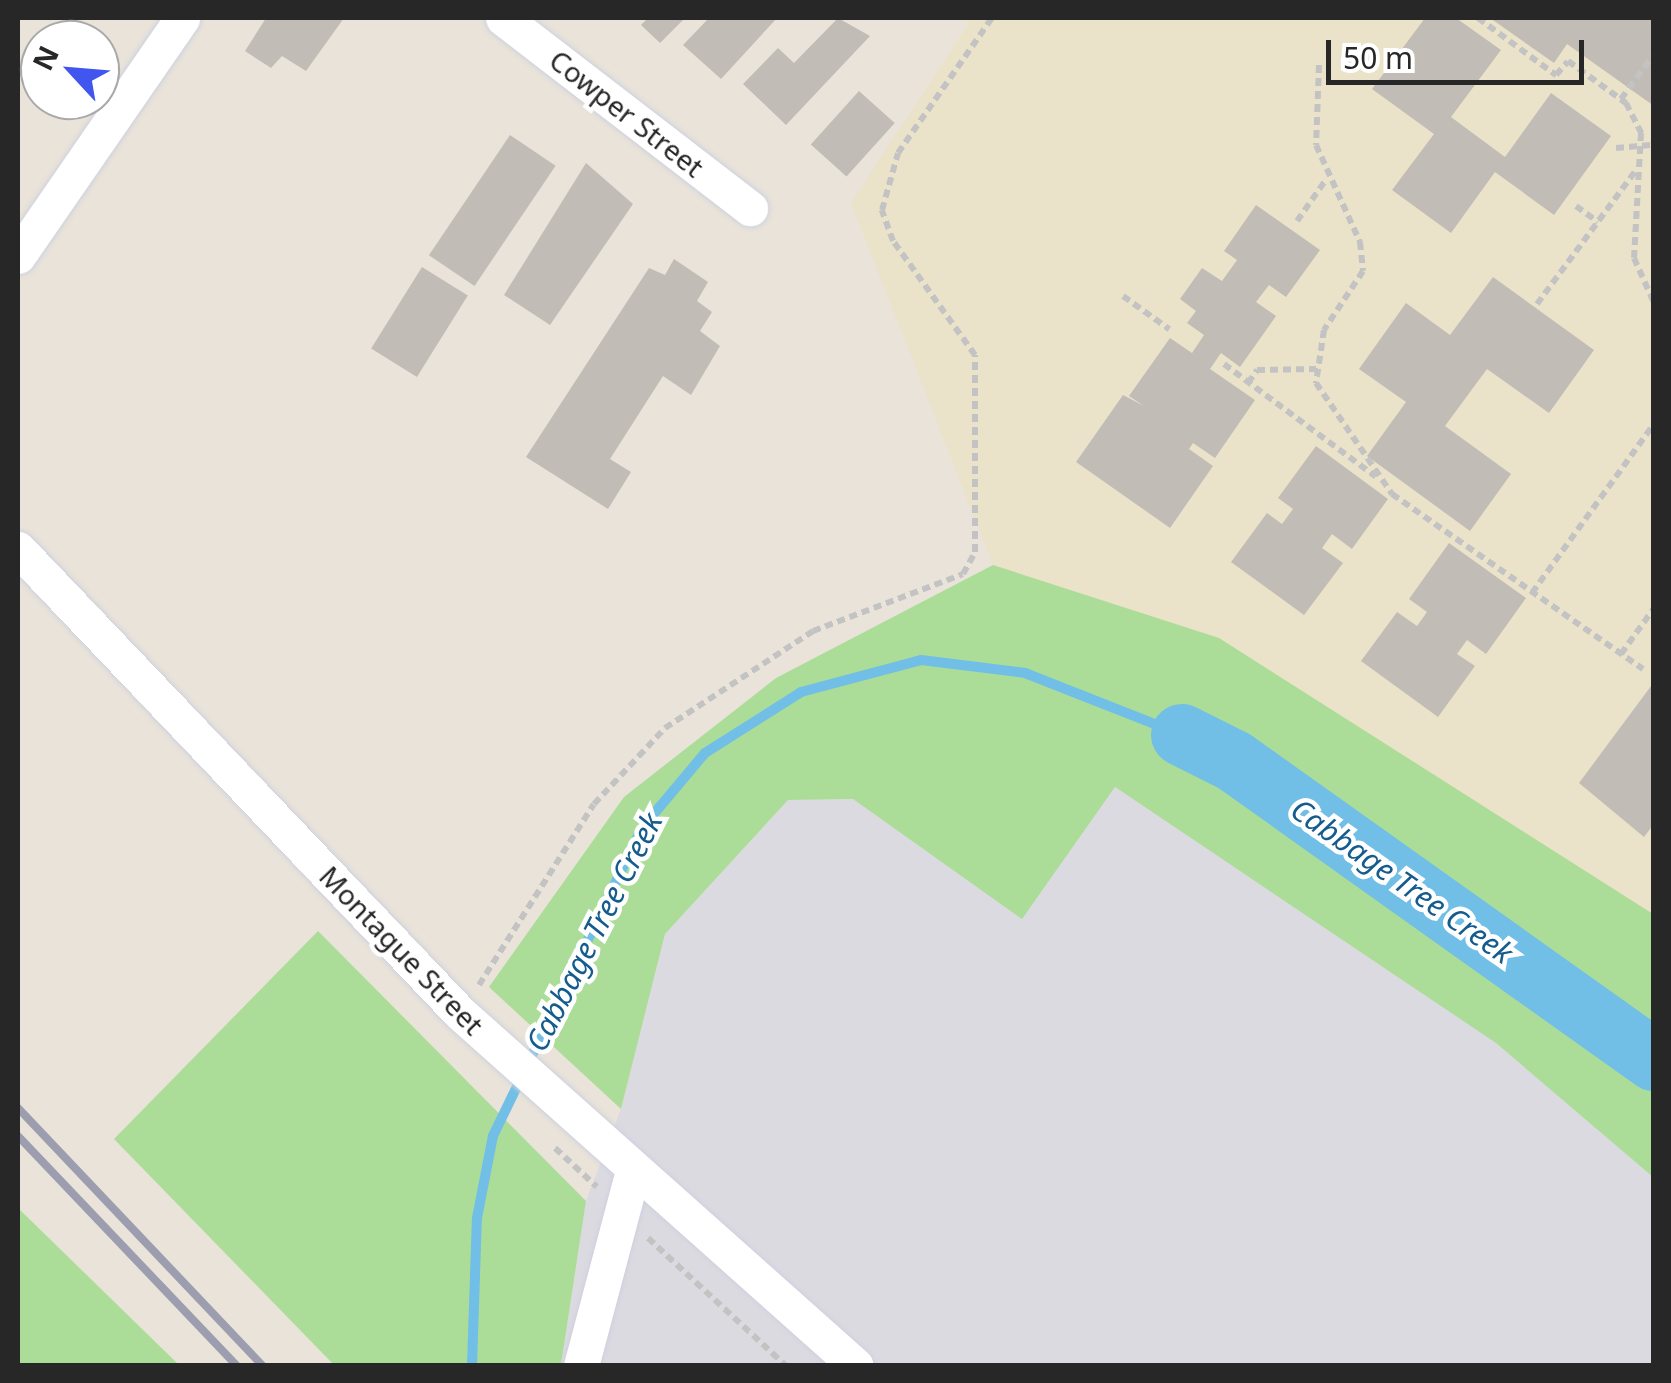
<!DOCTYPE html>
<style>
body{margin:0}
#map{position:relative;width:1671px;height:1383px;overflow:hidden;background:#e9e3d9;font-family:"Noto Sans",sans-serif}
div>[style]{position:absolute}
[style*='--x']{left:calc(var(--x)*1px);top:calc(var(--y)*1px);width:calc(var(--w)*1px);rotate:calc(var(--a)*1deg)}
.industrial>*{inset:0;background:#dcdae1}
.education>*{inset:0;background:#eae2c9}
.green>*{inset:0;background:#abdd98}
.stream>*{height:10px;margin:-5px;padding:0 5px;transform-origin:5px;border-radius:5px;background:#71bfe6}
.river>*{height:62px;margin:-31px;padding:0 31px;transform-origin:31px;border-radius:31px;background:#71bfe6}
.building>*{inset:0;background:#c1bdb6;transform-origin:0 0}
.path>*{height:6px;margin-top:-3px;transform-origin:0;background:repeating-linear-gradient(90deg,#c3c3c3 0 8px,transparent 0 13px)}
.roads{filter:drop-shadow(0 0 2px #ced1df) drop-shadow(0 0 2px #ced1df)}
.minor>*{height:35px;margin:-17.5px;padding:0 17.5px;transform-origin:17.5px;border-radius:17.5px;background:#fff}
.rail>*{height:8px;margin:-4px;padding:0 4px;transform-origin:4px;border-radius:4px;background:#9c9eb0}
span{translate:-50% -50%;white-space:nowrap;text-align:center;line-height:1.15;-webkit-text-stroke:9px #fff;paint-order:stroke}
.street-label{font-size:28px;color:#272727}
.water-label{font-size:30px;color:#145c8e;font-style:italic}
.frame{position:absolute;inset:0;border:20px solid #272727;pointer-events:none}
.north{position:absolute;left:20px;top:20px;width:100px;height:100px;box-sizing:border-box;background:#fff;border:2px solid #a9a9a9;border-radius:50%;rotate:296deg;font-size:28px;font-weight:700;line-height:40px;text-align:center;color:#272727}
.north::after{content:'';display:block;margin:auto;width:35px;height:45px;background:#4056ef;clip-path:polygon(50% 0,100% 100%,50% 72%,0 100%)}
.scale{position:absolute;left:1326px;top:40px;width:258px;height:45px;box-sizing:border-box;border:5px solid #272727;border-top:0;padding-left:12px;font-size:30px;line-height:35px;white-space:nowrap;color:#272727;-webkit-text-stroke:8px #fff;paint-order:stroke}
</style>
<div id="map">
<div class="industrial">
<div style="clip-path:polygon(1115px 787px,1497px 1043px,1653px 1177px,1653px 1365px,561px 1366px,586px 1201px,621px 1109px,665px 934px,788px 800px,853px 799px,1022px 918px)"></div>
</div>
<div class="education">
<div style="clip-path:polygon(963px 18px,1653px 18px,1653px 959px,993px 565px,851px 203px,969px 23px)"></div>
</div>
<div class="green">
<div style="clip-path:polygon(993px 565px,1219px 638px,1653px 914px,1653px 1177px,1496px 1043px,1115px 787px,1022px 919px,853px 799px,788px 800px,665px 934px,621px 1109px,489px 987px,624px 797px,776px 678px)"></div>
<div style="clip-path:polygon(318px 931px,586px 1201px,561px 1365px,334px 1365px,114px 1139px)"></div>
<div style="clip-path:polygon(18px 1208px,179px 1365px,18px 1365px)"></div>
</div>
<div class="stream">
<div style="--x:472;--y:1366;--w:148;--a:-88.1"></div>
<div style="--x:477;--y:1218;--w:84;--a:-79"></div>
<div style="--x:493;--y:1136;--w:342;--a:-64.2"></div>
<div style="--x:642;--y:828;--w:98;--a:-50"></div>
<div style="--x:705;--y:753;--w:114;--a:-32.4"></div>
<div style="--x:801;--y:692;--w:124;--a:-14.9"></div>
<div style="--x:921;--y:660;--w:105;--a:7.1"></div>
<div style="--x:1025;--y:673;--w:169;--a:21.5"></div>
</div>
<div class="river">
<div style="--x:1182;--y:735;--w:58;--a:26.6"></div>
<div style="--x:1234;--y:761;--w:516;--a:35.45"></div>
</div>
<div class="building">
<div style="clip-path:polygon(266px 18px,344px 18px,306px 71px,282px 56px,271px 68px,245px 51px)"></div>
<div style="clip-path:polygon(648px 18px,685px 18px,660px 43px,641px 25px)"></div>
<div style="clip-path:polygon(709px 18px,777px 18px,721px 79px,683px 45px)"></div>
<div style="clip-path:polygon(838px 18px,870px 36px,786px 125px,743px 84px,778px 48px,794px 63px)"></div>
<div style="clip-path:polygon(1425px 18px,1456px 18px,1501px 50px,1451px 117px,1505px 157px,1551px 93px,1611px 136px,1554px 215px,1495px 172px,1451px 233px,1392px 190px,1434px 134px,1372px 89px)"></div>
<div style="clip-path:polygon(1490px 18px,1654px 18px,1654px 106px,1567px 44px,1554px 63px)"></div>
<div style="left:859px;top:91px;width:48px;height:72px;rotate:42deg"></div>
<div style="left:510px;top:135px;width:55px;height:145px;rotate:34deg"></div>
<div style="clip-path:polygon(586px 163px,633px 204px,550px 325px,504px 295px)"></div>
<div style="clip-path:polygon(1256px 205px,1320px 250px,1286px 297px,1269px 285px,1256px 302px,1276px 316px,1240px 367px,1221px 353px,1210px 369px,1255px 400px,1215px 458px,1193px 443px,1189px 449px,1213px 466px,1170px 528px,1076px 462px,1123px 395px,1144px 406px,1129px 396px,1170px 338px,1192px 353px,1204px 335px,1187px 323px,1196px 311px,1180px 299px,1202px 268px,1222px 281px,1237px 260px,1224px 251px)"></div>
<div style="clip-path:polygon(674px 259px,708px 282px,697px 301px,712px 312px,700px 331px,720px 346px,691px 395px,663px 376px,610px 459px,631px 472px,608px 509px,526px 457px,649px 268px,665px 275px)"></div>
<div style="left:422px;top:267px;width:54px;height:96px;rotate:32deg"></div>
<div style="clip-path:polygon(1493px 277px,1594px 350px,1549px 413px,1487px 369px,1445px 426px,1511px 474px,1470px 531px,1367px 456px,1406px 402px,1359px 369px,1406px 303px,1450px 335px)"></div>
<div style="clip-path:polygon(1316px 446px,1388px 499px,1352px 549px,1332px 534px,1322px 548px,1343px 563px,1304px 615px,1231px 562px,1267px 513px,1282px 524px,1293px 509px,1278px 498px)"></div>
<div style="clip-path:polygon(1449px 543px,1526px 598px,1486px 654px,1467px 640px,1457px 654px,1475px 666px,1438px 717px,1361px 661px,1397px 612px,1417px 626px,1427px 612px,1409px 599px)"></div>
<div style="clip-path:polygon(1654px 682px,1654px 824px,1644px 837px,1579px 783px)"></div>
</div>
<div class="path">
<div style="--x:1478;--y:18;--w:97;--a:36.2"></div>
<div style="--x:1556;--y:75;--w:18;--a:-49"></div>
<div style="--x:1568;--y:61;--w:72;--a:35.9"></div>
<div style="--x:1626;--y:103;--w:34;--a:63"></div>
<div style="--x:1641;--y:133;--w:125;--a:93.2"></div>
<div style="--x:1634;--y:258;--w:49;--a:66"></div>
<div style="--x:1319;--y:65;--w:80;--a:92.1"></div>
<div style="--x:1316;--y:145;--w:107;--a:65.6"></div>
<div style="--x:1360;--y:242;--w:29;--a:84"></div>
<div style="--x:1363;--y:271;--w:71;--a:123.5"></div>
<div style="--x:1324;--y:330;--w:54;--a:98.6"></div>
<div style="--x:1316;--y:383;--w:135;--a:55.6"></div>
<div style="--x:1392;--y:494;--w:306;--a:34.9"></div>
<div style="--x:1621;--y:99;--w:56;--a:-53.7"></div>
<div style="--x:1616;--y:148;--w:38;--a:-5"></div>
<div style="--x:1576;--y:206;--w:27;--a:36"></div>
<div style="--x:1297;--y:221;--w:49;--a:-55"></div>
<div style="--x:1123;--y:296;--w:57;--a:35.7"></div>
<div style="--x:1537;--y:304;--w:168;--a:-53.5"></div>
<div style="--x:1224;--y:364;--w:189;--a:36.6"></div>
<div style="--x:1248;--y:383;--w:16;--a:-55"></div>
<div style="--x:1257;--y:370;--w:59;--a:-1"></div>
<div style="--x:1532;--y:593;--w:208;--a:-54.2"></div>
<div style="--x:1621;--y:654;--w:57;--a:-54.3"></div>
<div style="--x:479;--y:985;--w:214;--a:-57.6"></div>
<div style="--x:594;--y:804;--w:104;--a:-46.9"></div>
<div style="--x:665;--y:728;--w:177;--a:-33.2"></div>
<div style="--x:813;--y:631;--w:160;--a:-20.8"></div>
<div style="--x:963;--y:574;--w:25;--a:-61"></div>
<div style="--x:975;--y:552;--w:197;--a:-90"></div>
<div style="--x:975;--y:355;--w:140;--a:-125.7"></div>
<div style="--x:893;--y:241;--w:33;--a:-110"></div>
<div style="--x:882;--y:210;--w:59;--a:-74.3"></div>
<div style="--x:898;--y:153;--w:165;--a:-55.2"></div>
<div style="--x:555;--y:1148;--w:57;--a:42.9"></div>
<div style="--x:648;--y:1238;--w:188;--a:42.8"></div>
</div>
<div class="roads">
<div class="minor">
<div style="--x:503;--y:18;--w:312;--a:37.6"></div>
<div style="--x:18;--y:256;--w:289;--a:-55.4"></div>
<div style="--x:18;--y:549;--w:641;--a:46.39"></div>
<div style="--x:460;--y:1013;--w:530;--a:41.71"></div>
<div style="--x:581;--y:1366;--w:202;--a:-75.1"></div>
</div>
</div>
<div class="rail">
<div style="--x:18;--y:1108;--w:356;--a:46.5"></div>
<div style="--x:18;--y:1136;--w:318;--a:46.4"></div>
</div>
<div class="street-label">
<span style="left:627px;top:113px;rotate:38deg">Cowper Street</span>
<span style="left:402px;top:950px;rotate:46deg">Montague Street</span>
</div>
<div class="water-label">
<span style="left:1402px;top:881px;rotate:35deg">Cabbage Tree Creek</span>
<span style="left:594px;top:932px;rotate:-63deg">Cabbage Tree Creek</span>
</div>
<div class="frame"></div>
<div class="north">N</div>
<div class="scale">50 m</div>
</div>
